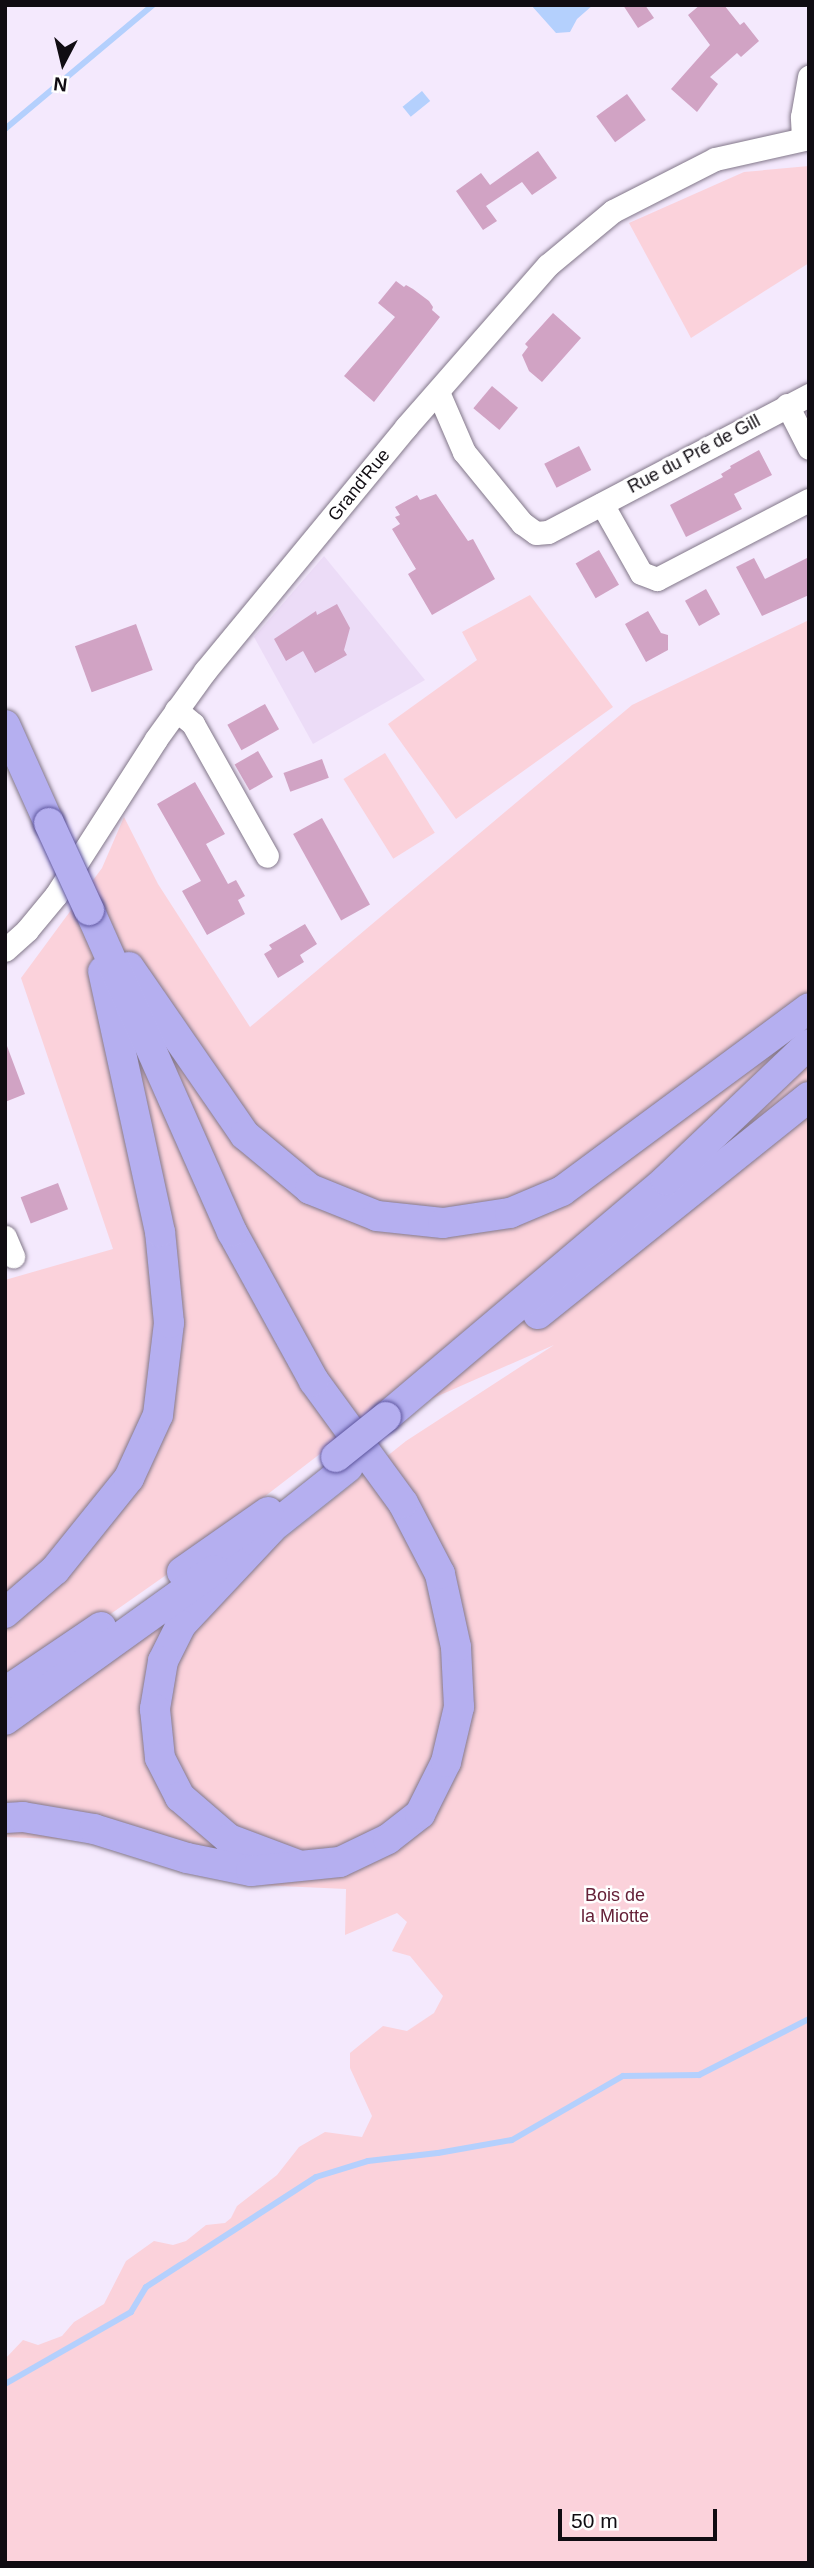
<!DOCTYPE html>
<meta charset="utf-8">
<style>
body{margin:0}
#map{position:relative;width:814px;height:2568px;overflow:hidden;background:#f4e9fd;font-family:Arial,sans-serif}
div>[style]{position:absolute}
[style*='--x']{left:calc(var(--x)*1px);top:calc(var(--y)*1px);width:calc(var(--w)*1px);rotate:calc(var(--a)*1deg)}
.built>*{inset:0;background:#ecdcf7}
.green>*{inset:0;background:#fbd2db;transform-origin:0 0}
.water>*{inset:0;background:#b4d0fd;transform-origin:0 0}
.stream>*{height:6px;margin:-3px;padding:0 3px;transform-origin:3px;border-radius:3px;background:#b4d0fd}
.building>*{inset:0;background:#d1a3c4;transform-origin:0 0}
.roads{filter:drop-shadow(0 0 2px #827789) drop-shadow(0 0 2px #827789)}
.minor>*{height:23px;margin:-11.5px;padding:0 11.5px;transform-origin:11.5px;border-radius:11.5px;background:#fff}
.major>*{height:30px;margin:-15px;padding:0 15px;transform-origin:15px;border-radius:15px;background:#b5aff0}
.bridges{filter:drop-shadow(0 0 2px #5b539c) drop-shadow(0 0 2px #5b539c)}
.major-bridge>*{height:30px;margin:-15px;padding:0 15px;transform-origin:15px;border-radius:15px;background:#b5aff0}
span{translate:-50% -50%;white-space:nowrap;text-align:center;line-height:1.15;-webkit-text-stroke:5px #fff;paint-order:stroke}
.street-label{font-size:18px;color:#100c12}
.park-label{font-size:18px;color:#652138}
.frame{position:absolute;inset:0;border:7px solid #100c12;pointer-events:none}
.north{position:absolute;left:28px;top:28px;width:70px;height:70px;-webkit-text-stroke:5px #fff;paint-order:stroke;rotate:187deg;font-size:19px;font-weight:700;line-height:28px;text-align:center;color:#100c12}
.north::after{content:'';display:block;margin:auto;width:24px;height:32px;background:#100c12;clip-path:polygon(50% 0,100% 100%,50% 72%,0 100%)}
.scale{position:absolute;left:558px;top:2509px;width:159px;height:32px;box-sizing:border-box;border:4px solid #100c12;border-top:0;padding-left:9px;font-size:21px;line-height:24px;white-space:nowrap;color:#100c12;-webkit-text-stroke:5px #fff;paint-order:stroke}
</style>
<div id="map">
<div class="built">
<div style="clip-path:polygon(324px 556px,425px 680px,313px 744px,254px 637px)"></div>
</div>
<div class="green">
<div style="clip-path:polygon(809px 166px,809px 263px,691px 338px,629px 223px,744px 172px)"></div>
<div style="clip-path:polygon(530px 595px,613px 707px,456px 819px,388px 724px,477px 660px,462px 632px)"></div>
<div style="clip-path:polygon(809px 620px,809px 2563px,5px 2563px,5px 2359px,23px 2340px,38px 2345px,62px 2336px,74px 2322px,104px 2304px,126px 2261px,154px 2241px,173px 2245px,186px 2241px,206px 2225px,225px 2223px,231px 2218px,237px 2206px,277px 2175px,299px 2147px,325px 2132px,362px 2137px,372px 2116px,350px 2068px,350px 2053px,383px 2026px,407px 2031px,434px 2013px,443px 1996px,410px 1956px,392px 1951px,407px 1922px,397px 1913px,345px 1935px,346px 1889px,258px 1885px,87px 1840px,5px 1837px,5px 1737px,151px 1633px,237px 1581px,276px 1545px,406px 1441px,554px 1345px,338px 1440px,198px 1548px,189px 1559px,5px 1688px,5px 1280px,113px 1249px,21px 978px,102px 868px,124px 817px,158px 884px,250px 1027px,632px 705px)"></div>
<div style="left:385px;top:753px;width:94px;height:49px;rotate:58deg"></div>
</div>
<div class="water">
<div style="clip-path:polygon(531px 5px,593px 5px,577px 19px,570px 32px,556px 33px)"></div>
<div style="left:422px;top:91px;width:13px;height:25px;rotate:51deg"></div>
</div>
<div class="stream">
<div style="--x:5;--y:129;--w:193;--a:-40"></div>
<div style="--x:5;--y:2384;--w:145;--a:-29.7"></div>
<div style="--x:131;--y:2312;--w:29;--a:-59"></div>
<div style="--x:146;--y:2287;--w:202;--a:-32.9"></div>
<div style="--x:316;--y:2177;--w:54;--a:-17.1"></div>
<div style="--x:368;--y:2161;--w:70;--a:-6.5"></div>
<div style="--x:438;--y:2153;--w:75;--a:-10"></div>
<div style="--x:512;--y:2140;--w:128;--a:-30"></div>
<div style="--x:623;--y:2076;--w:76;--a:-0.8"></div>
<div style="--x:699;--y:2075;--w:123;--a:-27"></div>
</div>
<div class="building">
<div style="clip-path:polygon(623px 5px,645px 5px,654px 18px,638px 28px)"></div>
<div style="clip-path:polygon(700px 5px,724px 5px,740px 25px,744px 22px,759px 41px,741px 57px,737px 53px,710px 77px,718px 84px,697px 112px,671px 89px,710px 45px,688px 15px)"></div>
<div style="left:627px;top:94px;width:32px;height:38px;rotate:54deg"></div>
<div style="clip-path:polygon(538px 151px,557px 178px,532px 195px,522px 182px,486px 206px,497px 221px,483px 230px,456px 191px,481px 173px,490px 185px)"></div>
<div style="clip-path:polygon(396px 281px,404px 287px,406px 285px,413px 289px,429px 301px,433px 307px,432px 310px,440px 317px,374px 402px,344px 376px,395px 317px,378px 303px)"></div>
<div style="clip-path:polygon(553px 313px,581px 338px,542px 382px,529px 371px,522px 355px,528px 347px,525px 344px)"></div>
<div style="left:492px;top:386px;width:34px;height:29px;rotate:40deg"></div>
<div style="left:579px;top:446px;width:27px;height:39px;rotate:63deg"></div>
<div style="clip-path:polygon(759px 450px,772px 475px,734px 494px,742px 509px,686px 537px,670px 505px,723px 477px,721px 474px,731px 468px,730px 466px)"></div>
<div style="clip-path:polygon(436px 494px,468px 541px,473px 539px,495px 579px,432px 615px,408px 574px,416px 569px,392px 529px,400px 524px,395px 517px,400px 515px,395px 507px,417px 495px,420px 500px)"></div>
<div style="left:599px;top:550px;width:40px;height:27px;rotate:60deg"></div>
<div style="clip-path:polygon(809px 557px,809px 595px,762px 616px,736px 567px,754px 558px,765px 579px)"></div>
<div style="left:706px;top:589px;width:29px;height:24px;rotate:61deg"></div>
<div style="clip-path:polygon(337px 604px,350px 628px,344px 650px,347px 655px,315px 673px,303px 651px,286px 661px,274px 639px,316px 611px,317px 615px)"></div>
<div style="clip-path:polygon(648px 611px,661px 633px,668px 635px,668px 650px,646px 662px,625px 624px)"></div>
<div style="left:136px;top:624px;width:49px;height:65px;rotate:70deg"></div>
<div style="left:265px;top:704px;width:29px;height:43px;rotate:61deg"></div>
<div style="left:258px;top:751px;width:30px;height:27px;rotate:60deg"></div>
<div style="left:322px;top:759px;width:20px;height:41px;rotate:70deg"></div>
<div style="clip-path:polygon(195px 782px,225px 834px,206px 844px,228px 884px,236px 880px,245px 896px,238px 900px,245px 914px,207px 935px,182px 891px,201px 881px,157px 804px)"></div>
<div style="left:322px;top:818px;width:99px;height:33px;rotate:61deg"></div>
<div style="clip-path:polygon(305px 924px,317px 944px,300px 955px,304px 962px,278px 978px,264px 954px,272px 949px,269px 945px)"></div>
<div style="clip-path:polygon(7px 1046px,25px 1094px,5px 1102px,5px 1047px)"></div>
<div style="left:58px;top:1183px;width:28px;height:40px;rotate:69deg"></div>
</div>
<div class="roads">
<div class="minor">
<div style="--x:803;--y:138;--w:21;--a:-93"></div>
<div style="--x:802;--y:117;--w:41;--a:-80.1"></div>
<div style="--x:438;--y:392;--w:65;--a:66.6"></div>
<div style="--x:464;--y:452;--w:92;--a:50.8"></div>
<div style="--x:522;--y:523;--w:17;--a:36"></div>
<div style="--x:536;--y:533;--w:12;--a:-5"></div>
<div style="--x:548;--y:532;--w:295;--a:-27.7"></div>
<div style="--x:787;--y:405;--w:48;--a:62.9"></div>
<div style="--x:602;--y:504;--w:79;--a:60.5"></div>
<div style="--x:641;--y:573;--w:17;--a:21"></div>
<div style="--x:657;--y:579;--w:171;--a:-27.5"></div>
<div style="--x:176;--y:710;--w:22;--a:39"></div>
<div style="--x:193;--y:724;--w:151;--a:60.7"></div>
<div style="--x:5;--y:950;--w:30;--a:-42"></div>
<div style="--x:27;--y:930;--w:45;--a:-50.4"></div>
<div style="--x:56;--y:895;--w:185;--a:-57.3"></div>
<div style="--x:156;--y:739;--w:84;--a:-54.2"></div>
<div style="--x:205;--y:671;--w:316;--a:-50.5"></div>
<div style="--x:406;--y:427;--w:215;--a:-48.8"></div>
<div style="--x:548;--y:265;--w:85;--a:-39.7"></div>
<div style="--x:613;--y:211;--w:114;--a:-27"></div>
<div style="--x:715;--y:159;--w:96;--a:-12.6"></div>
<div style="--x:5;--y:1237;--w:21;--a:67"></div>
</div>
<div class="major">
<div style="--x:5;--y:725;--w:107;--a:65.8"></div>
<div style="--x:129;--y:967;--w:204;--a:55.4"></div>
<div style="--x:245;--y:1135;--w:85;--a:39.7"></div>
<div style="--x:310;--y:1189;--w:72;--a:21.9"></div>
<div style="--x:377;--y:1216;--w:66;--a:6.1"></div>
<div style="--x:443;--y:1223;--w:68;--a:-8.5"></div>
<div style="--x:510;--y:1213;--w:56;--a:-22.9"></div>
<div style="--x:562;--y:1191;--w:307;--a:-36.5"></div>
<div style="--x:538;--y:1314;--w:347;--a:-38.7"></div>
<div style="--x:386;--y:1417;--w:367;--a:-40.2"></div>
<div style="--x:666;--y:1180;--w:197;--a:-43.6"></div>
<div style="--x:271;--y:1529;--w:132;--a:133.2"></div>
<div style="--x:181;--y:1625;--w:40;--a:116.6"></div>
<div style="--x:163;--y:1661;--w:49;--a:99.5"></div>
<div style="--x:155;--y:1709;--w:49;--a:84.2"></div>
<div style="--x:160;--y:1758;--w:44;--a:62.9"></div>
<div style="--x:180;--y:1797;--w:65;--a:40.6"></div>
<div style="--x:229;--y:1839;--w:71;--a:20.7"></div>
<div style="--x:255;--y:1541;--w:119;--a:-38.5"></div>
<div style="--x:182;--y:1572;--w:105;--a:-34.9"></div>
<div style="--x:5;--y:1613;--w:66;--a:-40.7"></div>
<div style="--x:55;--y:1570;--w:118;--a:-51.2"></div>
<div style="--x:129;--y:1478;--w:69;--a:-65.3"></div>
<div style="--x:158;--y:1415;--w:93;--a:-83.2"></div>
<div style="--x:169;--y:1323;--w:91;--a:-95.6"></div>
<div style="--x:160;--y:1232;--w:267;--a:-102.3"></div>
<div style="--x:5;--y:1692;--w:116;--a:-34.1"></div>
<div style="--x:5;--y:1720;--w:257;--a:-35.7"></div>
<div style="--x:5;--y:1818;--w:18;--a:-3"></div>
<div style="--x:23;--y:1817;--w:72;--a:9.6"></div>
<div style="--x:94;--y:1829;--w:97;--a:17.3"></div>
<div style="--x:187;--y:1858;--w:65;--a:11.5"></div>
<div style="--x:251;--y:1871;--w:89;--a:-5.8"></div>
<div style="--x:340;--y:1862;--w:53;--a:-25.6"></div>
<div style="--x:388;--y:1839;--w:41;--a:-38"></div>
<div style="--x:420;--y:1814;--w:58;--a:-63.4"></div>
<div style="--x:446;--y:1762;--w:57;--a:-76.7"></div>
<div style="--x:459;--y:1707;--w:60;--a:-92.9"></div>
<div style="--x:456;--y:1647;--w:75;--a:-102.4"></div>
<div style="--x:440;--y:1574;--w:80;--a:-117.5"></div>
<div style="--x:403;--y:1503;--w:151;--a:-126.1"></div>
<div style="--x:314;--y:1381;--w:170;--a:-118.8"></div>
<div style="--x:232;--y:1232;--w:352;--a:-113.9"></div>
</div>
</div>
<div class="bridges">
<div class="major-bridge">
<div style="--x:49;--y:823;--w:96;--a:65.3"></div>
<div style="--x:336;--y:1457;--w:64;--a:-38.7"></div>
</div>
</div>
<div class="street-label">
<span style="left:694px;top:454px;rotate:-28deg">Rue du Pré de Gill</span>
<span style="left:359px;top:485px;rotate:-51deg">Grand'Rue</span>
</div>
<div class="park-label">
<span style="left:615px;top:1906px">Bois de<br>la Miotte</span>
</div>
<div class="frame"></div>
<div class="north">N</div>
<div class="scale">50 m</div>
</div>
